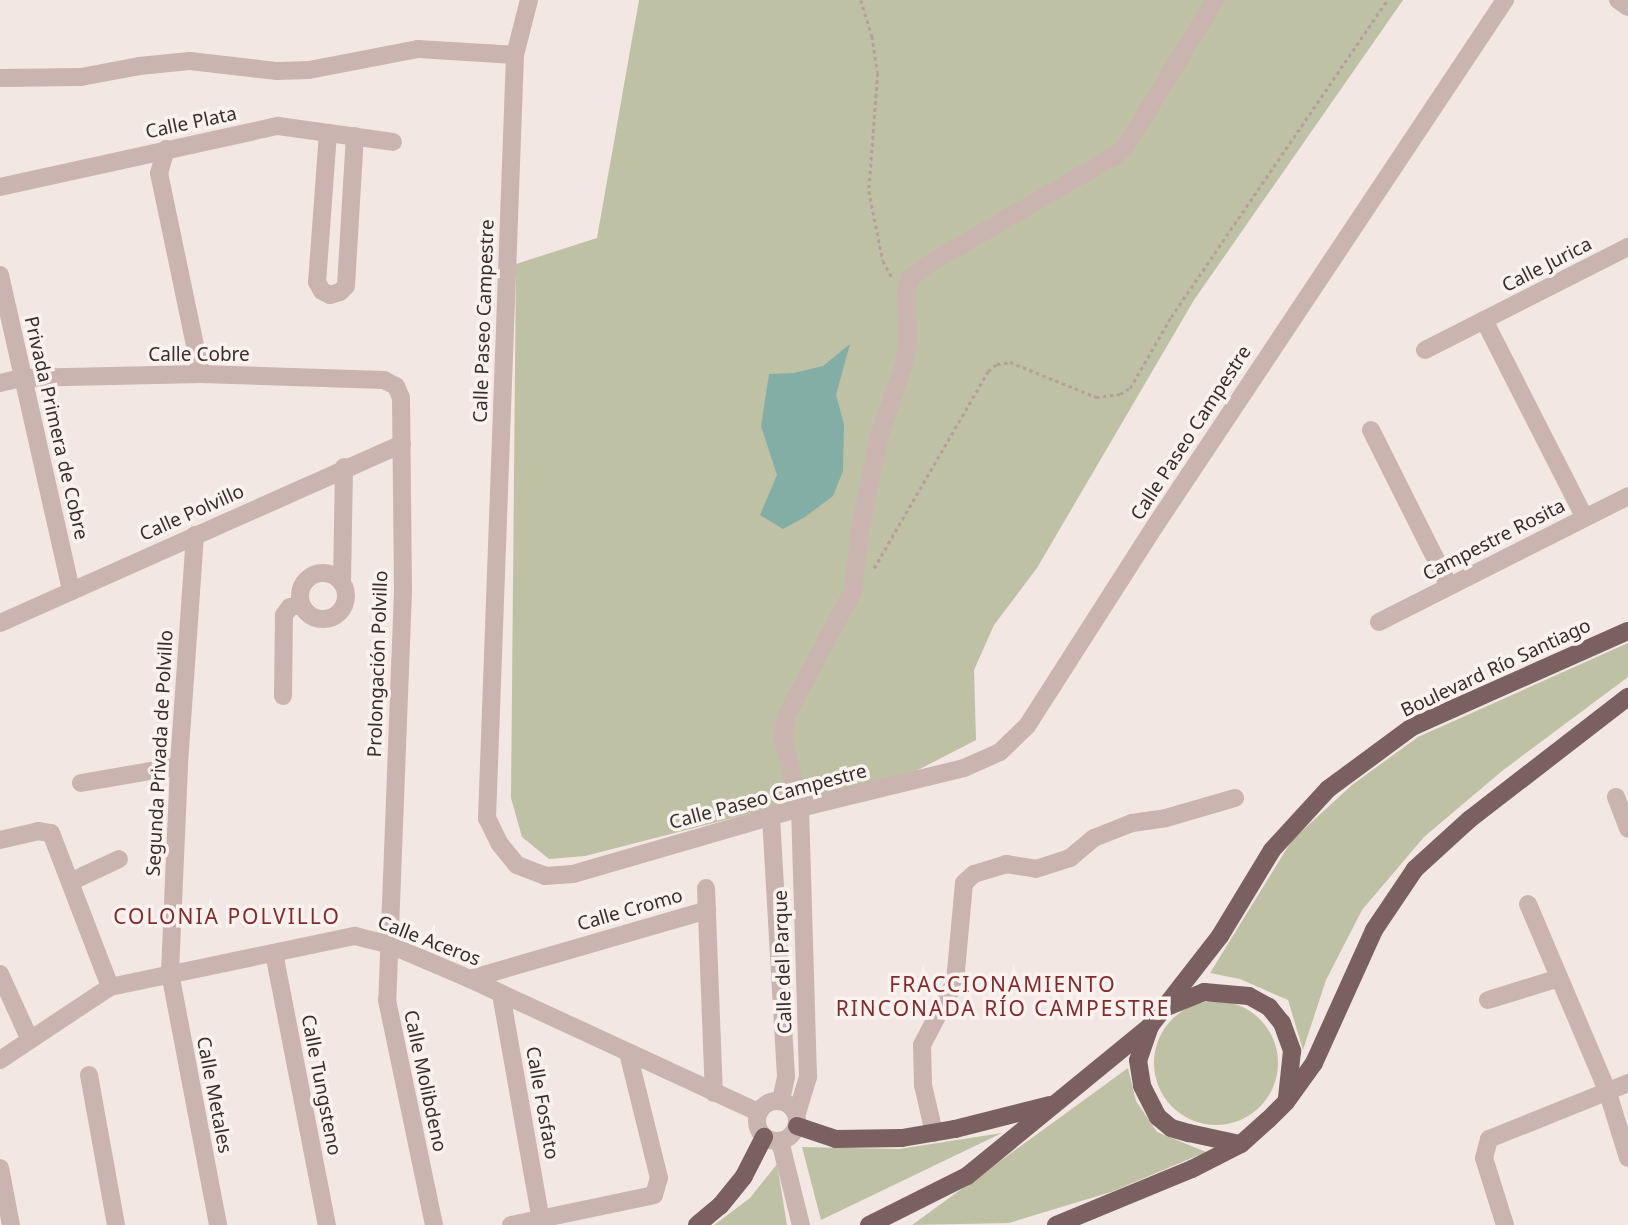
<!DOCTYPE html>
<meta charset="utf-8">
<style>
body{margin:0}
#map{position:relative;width:1628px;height:1225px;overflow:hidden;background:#f2e7e2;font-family:"Noto Sans",sans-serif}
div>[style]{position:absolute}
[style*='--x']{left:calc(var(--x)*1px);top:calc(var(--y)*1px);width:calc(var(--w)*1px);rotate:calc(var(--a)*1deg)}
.green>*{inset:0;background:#bec1a3}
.round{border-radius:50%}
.water>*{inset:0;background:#83aea5}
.path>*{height:2.5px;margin-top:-1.25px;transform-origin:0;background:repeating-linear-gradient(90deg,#b69e99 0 3.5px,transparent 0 7px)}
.street>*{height:18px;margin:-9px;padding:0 9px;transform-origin:9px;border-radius:9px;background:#cab4af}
.street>.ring{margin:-9px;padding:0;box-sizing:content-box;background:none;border:18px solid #cab4af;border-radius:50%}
.primary>*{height:18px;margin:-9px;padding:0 9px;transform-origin:9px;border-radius:9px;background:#7a615f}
span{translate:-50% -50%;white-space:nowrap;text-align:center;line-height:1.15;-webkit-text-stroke:7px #faf2ef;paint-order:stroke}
.street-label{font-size:19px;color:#3a2d2c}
.neighbourhood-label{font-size:21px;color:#832b2c;letter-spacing:2px}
</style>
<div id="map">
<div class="green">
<div style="clip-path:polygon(639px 0,1403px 0,1194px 300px,1037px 568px,994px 625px,974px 670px,976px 740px,916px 771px,585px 856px,549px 859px,522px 837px,511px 798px,516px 264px,597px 238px)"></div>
<div style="clip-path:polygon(1628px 643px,1628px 677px,1502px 771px,1424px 837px,1362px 910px,1326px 980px,1303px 1050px,1288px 1000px,1240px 979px,1210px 973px,1292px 840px,1352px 785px,1418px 737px)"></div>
<div class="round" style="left:1154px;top:1001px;width:124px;height:124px"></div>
<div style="clip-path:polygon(1128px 1068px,1136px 1101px,1157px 1132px,1206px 1152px,1111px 1192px,1009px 1223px,912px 1225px)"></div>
<div style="clip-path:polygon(1002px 1133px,821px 1220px,802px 1147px,899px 1149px)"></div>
<div style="clip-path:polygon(777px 1164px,787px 1225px,714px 1225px,750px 1198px)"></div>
</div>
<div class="water">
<div style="clip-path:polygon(850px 344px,836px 395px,844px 424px,843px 471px,833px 496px,805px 517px,783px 529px,760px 515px,777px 475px,761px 426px,769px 374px,794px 373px,823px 366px)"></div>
</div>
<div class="path">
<div style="--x:861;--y:0;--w:38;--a:73"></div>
<div style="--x:872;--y:36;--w:37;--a:81"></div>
<div style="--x:878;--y:73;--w:118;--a:94.4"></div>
<div style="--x:869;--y:191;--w:71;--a:78.7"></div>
<div style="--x:883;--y:261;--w:18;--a:61"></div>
<div style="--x:874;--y:568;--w:228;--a:-59.9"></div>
<div style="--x:988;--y:371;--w:11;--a:-38"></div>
<div style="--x:997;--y:364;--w:13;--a:-9"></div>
<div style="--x:1010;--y:362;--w:93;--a:22.1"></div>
<div style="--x:1096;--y:397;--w:24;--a:-7"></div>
<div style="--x:1120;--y:394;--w:12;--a:-31"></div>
<div style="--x:1130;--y:388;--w:82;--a:-60"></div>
<div style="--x:1171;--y:317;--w:384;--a:-55.7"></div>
</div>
<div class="street">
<div style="--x:529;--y:0;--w:57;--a:104.3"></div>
<div style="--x:515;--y:55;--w:764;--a:92.1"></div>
<div style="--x:487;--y:818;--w:28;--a:64"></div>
<div style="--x:499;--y:843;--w:28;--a:51"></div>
<div style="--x:517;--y:865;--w:30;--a:21"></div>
<div style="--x:545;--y:876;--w:28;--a:-4"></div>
<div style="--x:573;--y:874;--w:236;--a:-16.2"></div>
<div style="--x:800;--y:808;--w:169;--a:-13.7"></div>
<div style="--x:964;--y:768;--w:39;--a:-24"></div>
<div style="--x:1000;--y:752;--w:37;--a:-44"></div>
<div style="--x:1027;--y:726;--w:237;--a:-57.4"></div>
<div style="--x:1155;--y:526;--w:632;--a:-56.36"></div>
<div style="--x:1618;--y:0;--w:12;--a:35"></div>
<div style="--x:0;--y:78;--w:81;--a:-0.7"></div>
<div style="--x:81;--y:77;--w:59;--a:-10.7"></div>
<div style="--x:139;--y:66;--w:51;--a:-5.6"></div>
<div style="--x:190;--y:61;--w:88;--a:6.6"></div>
<div style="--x:277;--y:71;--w:32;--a:-2"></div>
<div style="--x:309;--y:70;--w:111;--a:-10.9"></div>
<div style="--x:418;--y:49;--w:97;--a:3.5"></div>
<div style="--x:328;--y:133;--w:149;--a:94.2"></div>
<div style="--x:317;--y:282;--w:10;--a:61"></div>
<div style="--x:322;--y:291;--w:9;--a:27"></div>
<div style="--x:330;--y:295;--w:10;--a:-17"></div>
<div style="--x:340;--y:292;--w:8;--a:-45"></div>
<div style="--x:346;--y:286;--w:150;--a:-86.6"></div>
<div style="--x:166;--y:149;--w:25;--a:106"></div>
<div style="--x:159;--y:173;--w:205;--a:78.2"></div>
<div style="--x:0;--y:187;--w:285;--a:-12.4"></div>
<div style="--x:278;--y:126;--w:116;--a:7.9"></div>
<div style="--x:0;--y:275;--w:324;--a:77.3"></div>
<div style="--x:1484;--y:320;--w:222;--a:63"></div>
<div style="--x:1425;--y:350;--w:228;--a:-26.9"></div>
<div style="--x:0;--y:383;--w:23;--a:-13"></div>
<div style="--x:22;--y:378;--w:179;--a:-1.3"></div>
<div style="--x:201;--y:374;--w:183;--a:1.9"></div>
<div style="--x:384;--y:380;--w:13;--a:27"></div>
<div style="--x:396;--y:386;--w:13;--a:67"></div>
<div style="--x:401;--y:398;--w:193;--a:89.4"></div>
<div style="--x:403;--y:591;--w:409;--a:92.2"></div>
<div style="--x:387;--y:1000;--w:230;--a:78.2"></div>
<div style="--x:1371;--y:430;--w:174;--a:63.4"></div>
<div style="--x:195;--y:535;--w:232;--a:94"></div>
<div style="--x:179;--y:766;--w:207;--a:92.5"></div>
<div style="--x:170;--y:973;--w:257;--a:79.2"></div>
<div class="ring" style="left:300px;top:573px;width:28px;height:28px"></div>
<div style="--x:342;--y:582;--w:115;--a:-89"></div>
<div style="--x:1379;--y:622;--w:279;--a:-26.8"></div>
<div style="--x:0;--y:623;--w:440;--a:-24"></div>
<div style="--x:283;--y:696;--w:81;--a:-89.3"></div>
<div style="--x:284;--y:615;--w:10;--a:-53"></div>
<div style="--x:290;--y:607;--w:11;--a:-10"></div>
<div style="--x:81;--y:783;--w:99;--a:-9.8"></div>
<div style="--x:1616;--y:797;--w:34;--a:69"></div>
<div style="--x:771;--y:817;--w:260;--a:86.7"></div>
<div style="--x:786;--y:1077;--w:24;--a:102"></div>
<div style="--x:0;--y:840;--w:39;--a:-13"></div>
<div style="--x:38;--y:831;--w:13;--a:9"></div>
<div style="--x:51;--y:833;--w:165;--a:69"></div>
<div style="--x:70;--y:882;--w:54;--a:-25.1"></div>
<div style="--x:706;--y:888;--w:205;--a:87.8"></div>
<div style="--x:1528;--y:904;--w:202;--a:67"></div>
<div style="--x:1607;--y:1090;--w:71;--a:72.8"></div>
<div style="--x:274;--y:953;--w:277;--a:79"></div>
<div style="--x:0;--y:974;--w:72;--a:65.6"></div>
<div style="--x:470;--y:979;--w:247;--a:-16.2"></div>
<div style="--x:501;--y:994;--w:230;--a:80"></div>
<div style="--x:1488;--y:1000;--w:74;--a:-17.2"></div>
<div style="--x:0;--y:1060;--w:132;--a:-33.6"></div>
<div style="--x:110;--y:987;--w:250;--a:-11.8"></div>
<div style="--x:355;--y:936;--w:34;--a:14"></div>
<div style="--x:388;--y:944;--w:89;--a:23.1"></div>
<div style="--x:470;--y:979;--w:317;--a:24.8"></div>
<div style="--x:89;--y:1075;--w:152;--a:79.8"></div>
<div class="ring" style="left:757px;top:1101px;width:22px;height:22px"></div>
<div style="--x:797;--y:1113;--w:38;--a:-73"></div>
<div style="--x:808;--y:1077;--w:269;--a:-91.7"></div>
<div style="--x:800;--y:808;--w:72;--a:-103.7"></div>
<div style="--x:783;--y:738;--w:22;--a:-82"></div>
<div style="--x:786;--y:716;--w:142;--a:-61.8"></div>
<div style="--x:853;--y:591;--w:61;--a:-83.5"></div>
<div style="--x:860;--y:530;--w:95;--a:-78.5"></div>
<div style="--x:879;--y:437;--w:77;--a:-71.1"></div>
<div style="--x:904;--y:364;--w:26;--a:-81"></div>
<div style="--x:908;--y:338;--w:46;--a:-92.5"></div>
<div style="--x:906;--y:292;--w:15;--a:-74"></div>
<div style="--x:910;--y:278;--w:21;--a:-37"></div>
<div style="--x:927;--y:265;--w:219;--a:-30.2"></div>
<div style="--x:1116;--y:155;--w:13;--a:-42"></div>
<div style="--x:1126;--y:146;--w:171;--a:-58.6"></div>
<div style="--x:934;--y:1133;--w:49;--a:-102.9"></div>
<div style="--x:923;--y:1085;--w:40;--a:-91.4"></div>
<div style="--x:922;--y:1045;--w:71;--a:-62.4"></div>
<div style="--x:955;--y:982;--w:99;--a:-84.8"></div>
<div style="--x:964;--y:883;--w:13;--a:-42"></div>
<div style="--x:974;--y:874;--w:34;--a:-17"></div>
<div style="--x:1006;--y:864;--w:30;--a:9"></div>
<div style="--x:1036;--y:869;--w:36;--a:-18"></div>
<div style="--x:1070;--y:858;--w:31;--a:-40"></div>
<div style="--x:1094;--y:838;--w:41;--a:-21.5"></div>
<div style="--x:1132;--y:823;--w:34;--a:-8"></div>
<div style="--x:1166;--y:818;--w:72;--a:-16.2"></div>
<div style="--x:780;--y:1141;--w:87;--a:76"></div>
<div style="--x:0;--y:1168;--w:58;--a:79.1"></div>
<div style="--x:511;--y:1225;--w:146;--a:-11.8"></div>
<div style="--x:654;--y:1195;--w:18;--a:-74"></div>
<div style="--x:659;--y:1178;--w:129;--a:-103.9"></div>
<div style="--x:1505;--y:1225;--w:70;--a:-107.4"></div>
<div style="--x:1484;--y:1158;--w:20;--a:-75"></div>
<div style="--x:1489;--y:1139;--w:150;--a:-21.9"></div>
</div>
<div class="primary">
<div style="--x:1167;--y:1007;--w:40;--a:-22"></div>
<div style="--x:1204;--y:992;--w:45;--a:5.1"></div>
<div style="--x:1249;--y:996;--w:23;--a:29"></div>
<div style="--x:1269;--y:1007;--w:21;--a:51"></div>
<div style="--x:1282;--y:1023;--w:30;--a:70"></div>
<div style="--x:1292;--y:1051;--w:47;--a:96.1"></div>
<div style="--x:1150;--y:1026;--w:36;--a:109"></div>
<div style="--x:1138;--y:1060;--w:26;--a:81"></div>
<div style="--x:1142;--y:1086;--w:35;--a:63"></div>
<div style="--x:1158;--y:1117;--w:17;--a:40"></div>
<div style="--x:1171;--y:1128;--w:19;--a:16"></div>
<div style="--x:1189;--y:1133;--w:52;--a:12.2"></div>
<div style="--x:797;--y:1126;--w:41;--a:18.4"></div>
<div style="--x:836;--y:1139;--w:66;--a:-0.9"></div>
<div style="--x:902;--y:1138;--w:54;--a:-9.6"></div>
<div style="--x:955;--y:1129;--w:98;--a:-14.2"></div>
<div style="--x:697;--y:1225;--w:30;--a:-40"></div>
<div style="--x:720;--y:1206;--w:38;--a:-51"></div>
<div style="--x:744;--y:1176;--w:44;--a:-62.9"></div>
<div style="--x:869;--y:1225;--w:110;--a:-26.6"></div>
<div style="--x:967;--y:1176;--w:237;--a:-39.3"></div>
<div style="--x:1150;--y:1026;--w:114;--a:-52.1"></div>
<div style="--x:1220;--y:936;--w:100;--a:-58.8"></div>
<div style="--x:1272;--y:850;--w:83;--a:-47.4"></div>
<div style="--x:1328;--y:789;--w:104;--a:-36.4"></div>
<div style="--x:1412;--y:727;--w:236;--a:-24"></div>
<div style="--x:1056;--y:1225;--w:147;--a:-22.4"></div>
<div style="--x:1192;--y:1169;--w:55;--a:-27"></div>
<div style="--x:1241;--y:1144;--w:36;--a:-42"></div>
<div style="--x:1268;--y:1120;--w:25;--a:-45"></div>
<div style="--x:1286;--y:1102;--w:48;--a:-54.3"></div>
<div style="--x:1314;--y:1063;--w:146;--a:-65.7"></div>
<div style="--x:1374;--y:930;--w:73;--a:-56.1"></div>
<div style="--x:1415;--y:869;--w:74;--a:-42.3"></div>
<div style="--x:1470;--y:819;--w:200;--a:-37.7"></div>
</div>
<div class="street-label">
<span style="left:191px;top:123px;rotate:-12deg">Calle Plata</span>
<span style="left:1547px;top:265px;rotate:-27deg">Calle Jurica</span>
<span style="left:484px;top:321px;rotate:-88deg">Calle Paseo Campestre</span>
<span style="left:199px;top:355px">Calle Cobre</span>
<span style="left:56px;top:428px;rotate:77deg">Privada Primera de Cobre</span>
<span style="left:1191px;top:433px;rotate:-57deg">Calle Paseo Campestre</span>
<span style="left:192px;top:513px;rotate:-24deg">Calle Polvillo</span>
<span style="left:1494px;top:540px;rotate:-27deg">Campestre Rosita</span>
<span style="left:378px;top:664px;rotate:-88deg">Prolongación Polvillo</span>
<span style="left:1496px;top:668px;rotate:-25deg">Boulevard Río Santiago</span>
<span style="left:160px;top:753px;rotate:-87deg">Segunda Privada de Polvillo</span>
<span style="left:768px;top:797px;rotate:-15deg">Calle Paseo Campestre</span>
<span style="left:630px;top:910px;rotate:-16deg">Calle Cromo</span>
<span style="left:429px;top:941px;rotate:21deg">Calle Aceros</span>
<span style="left:783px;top:962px;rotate:-92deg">Calle del Parque</span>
<span style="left:425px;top:1081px;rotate:78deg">Calle Molibdeno</span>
<span style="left:321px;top:1085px;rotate:79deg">Calle Tungsteno</span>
<span style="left:214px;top:1095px;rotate:79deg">Calle Metales</span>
<span style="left:542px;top:1103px;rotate:80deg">Calle Fosfato</span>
</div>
<div class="neighbourhood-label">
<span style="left:227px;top:916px">COLONIA POLVILLO</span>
<span style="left:1003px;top:996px">FRACCIONAMIENTO<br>RINCONADA RÍO CAMPESTRE</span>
</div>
</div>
